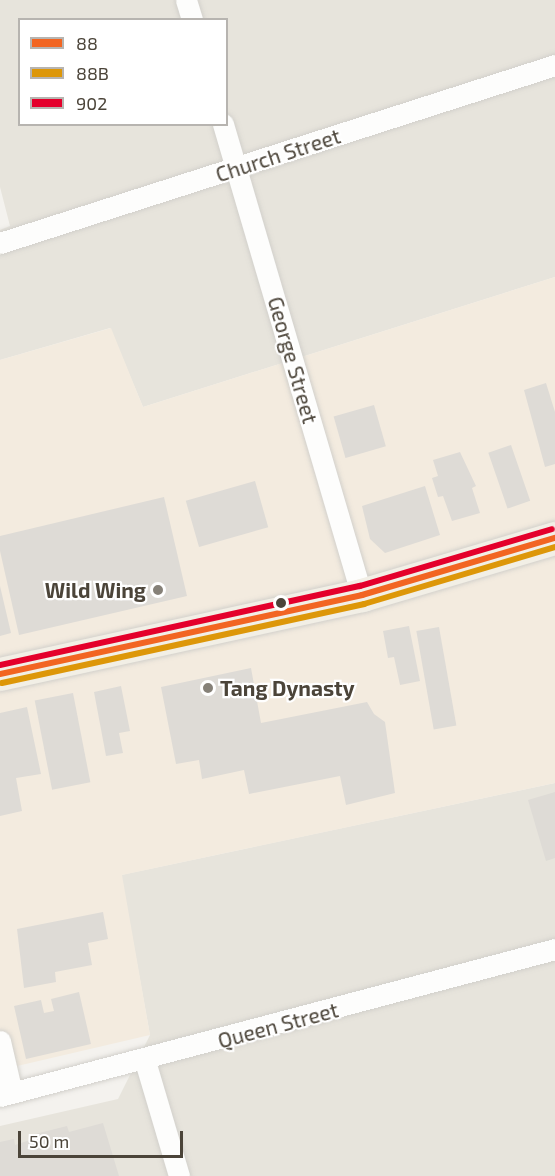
<!DOCTYPE html>
<style>
body{margin:0}
#map{position:relative;width:555px;height:1176px;overflow:hidden;background:#f4f2ee;font-family:"Exo 2",sans-serif}
div>[style]{position:absolute}
[style*='--x']{left:calc(var(--x)*1px);top:calc(var(--y)*1px);width:calc(var(--w)*1px);rotate:calc(var(--a)*1deg)}
.residential>*{inset:0;background:#e7e4dc}
.commercial>*{inset:0;background:#f3ebdf}
.building>*{inset:0;background:#dedbd6;transform-origin:0 0}
.roads{filter:drop-shadow(0 0 2px #d2d0cb) drop-shadow(0 0 2px #d2d0cb)}
.street>*{height:21px;margin:-10.5px;padding:0 10.5px;transform-origin:10.5px;border-radius:10.5px;background:#fdfdfc}
.primary>*{height:33px;margin:-16.5px;padding:0 16.5px;transform-origin:16.5px;border-radius:16.5px;background:#f2efe6}
.bus-1>*{height:6px;margin:-3px;padding:0 3px;transform-origin:3px;border-radius:3px;background:#f26522}
.bus-2>*{height:6px;margin:-3px;padding:0 3px;transform-origin:3px;border-radius:3px;background:#dd9709}
.bus-3>*{height:6px;margin:-3px;padding:0 3px;transform-origin:3px;border-radius:3px;background:#e4002b}
.dots>*{width:16px;height:16px;translate:-50% -50%;box-sizing:border-box;border:3px solid #fff;border-radius:50%}
span{translate:-50% -50%;white-space:nowrap;text-align:center;line-height:1.15;-webkit-text-stroke:4.5px #fff;paint-order:stroke}
.street-label{font-size:21px;color:#4b4439}
.poi-label{font-size:21px;color:#4b4439;font-weight:700}
.right{translate:-100% -50%;text-align:right}
.left{translate:0 -50%;text-align:left}
.legend{position:absolute;left:18px;top:18px;width:210px;height:108px;box-sizing:border-box;background:#fff;border:2px solid #b7b4b0;margin:0;padding:8px 10px;list-style:none;font-size:18px;color:#4b4439}
.legend li{display:flex;align-items:center;gap:12px;height:30px}
.legend b{width:30px;border:2px solid #b7b4b0}
.scale{position:absolute;left:18px;top:1131px;width:165px;height:27px;box-sizing:border-box;border:3px solid #4b4439;border-top:0;padding-left:8px;font-size:18px;line-height:21px;white-space:nowrap;color:#4b4439;-webkit-text-stroke:4px #fff;paint-order:stroke}
</style>
<div id="map">
<div class="residential">
<div style="clip-path:polygon(evenodd,0 0,555px 0,555px 277px,143px 407px,110px 328px,0 360px,0 230px,10px 226px,0 187px,0 0,20px 20px,226px 20px,226px 124px,20px 124px,20px 20px)"></div>
<div style="clip-path:polygon(555px 783px,555px 1176px,0 1176px,0 1126px,118px 1099px,150px 1035px,121px 875px)"></div>
</div>
<div class="commercial">
<div style="clip-path:polygon(555px 277px,555px 783px,122px 875px,150px 1035px,0 1070px,0 360px,111px 328px,143px 407px)"></div>
</div>
<div class="building">
<div style="clip-path:polygon(546px 383px,555px 412px,555px 464px,545px 467px,524px 390px)"></div>
<div style="left:374px;top:405px;width:43px;height:42px;rotate:74deg"></div>
<div style="left:511px;top:445px;width:59px;height:24px;rotate:71deg"></div>
<div style="clip-path:polygon(460px 452px,476px 486px,472px 488px,480px 513px,452px 521px,443px 496px,438px 497px,432px 478px,438px 476px,433px 460px)"></div>
<div style="left:255px;top:481px;width:48px;height:72px;rotate:74deg"></div>
<div style="clip-path:polygon(425px 486px,440px 535px,385px 553px,370px 539px,362px 506px)"></div>
<div style="clip-path:polygon(164px 497px,187px 596px,19px 635px,0 551px,0 536px)"></div>
<div style="clip-path:polygon(0 586px,11px 633px,0 636px)"></div>
<div style="clip-path:polygon(409px 626px,420px 681px,400px 685px,394px 657px,388px 658px,383px 631px)"></div>
<div style="left:439px;top:627px;width:100px;height:23px;rotate:80deg"></div>
<div style="clip-path:polygon(251px 668px,261px 723px,367px 702px,374px 714px,385px 722px,395px 793px,346px 805px,340px 776px,249px 794px,244px 770px,202px 779px,199px 760px,176px 764px,161px 687px)"></div>
<div style="clip-path:polygon(121px 686px,130px 731px,119px 733px,123px 753px,106px 756px,94px 692px)"></div>
<div style="left:73px;top:693px;width:91px;height:39px;rotate:79deg"></div>
<div style="clip-path:polygon(27px 707px,41px 774px,16px 778px,22px 811px,0 816px,0 713px)"></div>
<div style="clip-path:polygon(555px 792px,555px 858px,546px 861px,528px 800px)"></div>
<div style="clip-path:polygon(103px 912px,108px 939px,88px 943px,92px 965px,55px 972px,56px 982px,24px 988px,17px 929px)"></div>
<div style="clip-path:polygon(79px 992px,91px 1044px,26px 1059px,14px 1006px,41px 1000px,44px 1013px,54px 1011px,51px 999px)"></div>
<div style="clip-path:polygon(103px 1123px,119px 1176px,0 1176px,0 1142px,14px 1139px,15px 1145px,36px 1138px,35px 1134px,67px 1126px,69px 1132px)"></div>
</div>
<div class="roads">
<div class="street">
<div style="--x:186;--y:0;--w:21;--a:73"></div>
<div style="--x:223;--y:124;--w:491;--a:73.6"></div>
<div style="--x:0;--y:243;--w:583;--a:-17.78"></div>
<div style="--x:0;--y:1041;--w:53;--a:77"></div>
<div style="--x:145;--y:1061;--w:120;--a:73.5"></div>
<div style="--x:0;--y:1096;--w:574;--a:-14.83"></div>
</div>
<div class="primary">
<div style="--x:0;--y:674;--w:371;--a:-12.3"></div>
<div style="--x:362;--y:595;--w:201;--a:-16.5"></div>
</div>
</div>
<div class="bus-1">
<div style="--x:0;--y:674;--w:371;--a:-12.3"></div>
<div style="--x:362;--y:595;--w:201;--a:-16.5"></div>
</div>
<div class="bus-2">
<div style="--x:2;--y:683;--w:371;--a:-12.3"></div>
<div style="--x:364;--y:604;--w:199;--a:-16.6"></div>
</div>
<div class="bus-3">
<div style="--x:0;--y:665;--w:369;--a:-12.4"></div>
<div style="--x:360;--y:586;--w:200;--a:-16.5"></div>
</div>
<div class="dots">
<div style="left:158px;top:590px;background:#868178"></div>
<div style="left:281px;top:603px;background:#4b4439"></div>
<div style="left:208px;top:688px;background:#868178"></div>
</div>
<div class="street-label">
<span style="left:278px;top:155px;rotate:-18deg">Church Street</span>
<span style="left:293px;top:360px;rotate:74deg">George Street</span>
<span style="left:278px;top:1025px;rotate:-15deg">Queen Street</span>
</div>
<div class="poi-label">
<span class="right" style="left:146px;top:590px">Wild Wing</span>
<span class="left" style="left:220px;top:688px">Tang Dynasty</span>
</div>
<ul class="legend">
<li><b style="height:8px;background:#f26522"></b>88</li>
<li><b style="height:8px;background:#dd9709"></b>88B</li>
<li><b style="height:8px;background:#e4002b"></b>902</li>
</ul>
<div class="scale">50 m</div>
</div>
